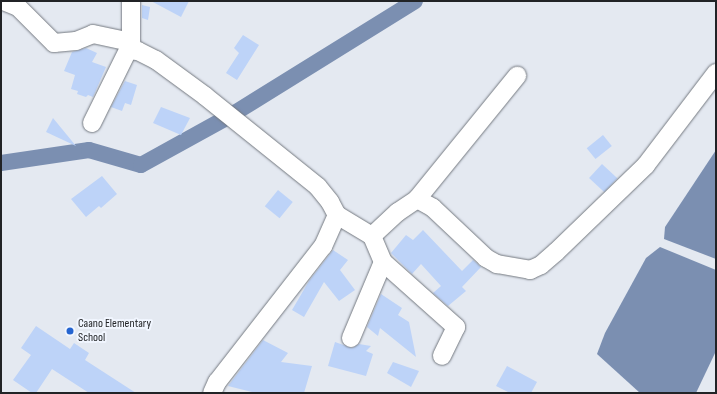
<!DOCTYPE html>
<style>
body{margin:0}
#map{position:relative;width:717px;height:394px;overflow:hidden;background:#e4e9f1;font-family:"Sofia Sans Condensed",sans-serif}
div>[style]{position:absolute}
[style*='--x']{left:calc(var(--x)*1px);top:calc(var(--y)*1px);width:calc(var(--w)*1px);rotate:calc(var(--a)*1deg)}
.water>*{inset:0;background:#7b8fb1}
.canal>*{height:16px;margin:-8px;padding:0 8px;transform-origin:8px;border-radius:8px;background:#7b8fb1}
.building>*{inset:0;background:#bdd3f8;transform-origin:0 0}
.roads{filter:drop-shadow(0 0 1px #747980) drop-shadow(0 0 1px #747980)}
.minor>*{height:18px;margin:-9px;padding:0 9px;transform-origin:9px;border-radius:9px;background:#fff}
.dots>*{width:11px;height:11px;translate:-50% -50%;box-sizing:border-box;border:2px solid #f1f6ff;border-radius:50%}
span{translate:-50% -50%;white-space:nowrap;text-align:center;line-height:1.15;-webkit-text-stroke:4px #f1f6ff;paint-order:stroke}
.poi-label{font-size:12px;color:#212326}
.left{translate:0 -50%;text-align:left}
.frame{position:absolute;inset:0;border:2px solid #212326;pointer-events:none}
</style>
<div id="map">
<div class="water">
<div style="clip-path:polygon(716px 150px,716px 259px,664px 239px,665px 227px)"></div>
<div style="clip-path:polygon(660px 247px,716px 270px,716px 351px,696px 393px,640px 393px,597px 354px,605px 333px,646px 258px)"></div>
</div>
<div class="canal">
<div style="--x:233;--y:114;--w:214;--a:-31.8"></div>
<div style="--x:1;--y:163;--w:89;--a:-8.4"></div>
<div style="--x:89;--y:150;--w:54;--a:16.1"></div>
<div style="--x:141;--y:165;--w:97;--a:-28.9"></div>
</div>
<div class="building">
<div style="clip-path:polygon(151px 1px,189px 1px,181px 17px)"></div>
<div style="clip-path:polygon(142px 5px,150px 7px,148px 20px,142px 18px)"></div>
<div style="clip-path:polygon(243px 35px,259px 45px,237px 80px,226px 73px,239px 53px,234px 48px)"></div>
<div style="clip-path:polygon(86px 48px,97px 53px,92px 62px,106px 67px,93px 97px,88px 95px,86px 97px,77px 94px,78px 91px,71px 89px,75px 75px,64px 71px,72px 52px)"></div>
<div style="clip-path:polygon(125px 81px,137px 85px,131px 105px,125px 103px,122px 111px,111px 107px)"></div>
<div style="clip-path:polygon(161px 107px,190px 118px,181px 135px,153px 123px)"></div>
<div style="clip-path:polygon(53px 118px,76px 146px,46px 132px)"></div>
<div style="left:603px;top:135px;width:14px;height:21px;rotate:51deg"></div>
<div style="left:602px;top:164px;width:21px;height:19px;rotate:43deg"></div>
<div style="clip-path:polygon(102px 176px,117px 194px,101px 208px,99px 206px,86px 217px,71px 199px)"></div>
<div style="left:278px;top:190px;width:19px;height:21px;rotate:39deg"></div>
<div style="clip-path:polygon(423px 230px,462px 271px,473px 260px,481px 267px,462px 287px,466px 291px,448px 306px,433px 293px,441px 286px,421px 264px,412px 274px,391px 253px,406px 235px,413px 240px)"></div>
<div style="clip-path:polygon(333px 250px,348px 260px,340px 270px,355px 290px,339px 301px,324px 282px,304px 317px,292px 310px,309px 281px)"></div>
<div style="clip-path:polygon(381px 294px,402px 308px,398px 315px,409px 322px,416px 357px,380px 328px,378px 336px,367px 327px)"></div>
<div style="clip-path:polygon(36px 326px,70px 349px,74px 343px,89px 353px,85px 360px,136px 393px,89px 393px,52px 369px,36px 393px,32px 393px,13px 380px,31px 355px,21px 348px)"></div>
<div style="clip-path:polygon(263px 340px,288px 353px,281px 362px,312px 366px,304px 393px,256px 393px,228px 386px)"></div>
<div style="clip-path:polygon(335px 342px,352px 348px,359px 344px,371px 346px,366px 351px,373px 354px,366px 376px,328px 366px)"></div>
<div style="clip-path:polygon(393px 362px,419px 371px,411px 387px,387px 373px)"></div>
<div style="clip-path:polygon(507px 366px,537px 382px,531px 393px,510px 393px,496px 386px)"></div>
</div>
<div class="roads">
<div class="minor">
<div style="--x:3;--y:1;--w:16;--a:22"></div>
<div style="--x:18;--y:7;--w:51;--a:45"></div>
<div style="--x:54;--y:43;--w:22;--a:-5"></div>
<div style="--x:76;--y:41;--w:18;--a:-22"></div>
<div style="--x:93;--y:34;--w:39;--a:12"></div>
<div style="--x:131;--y:1;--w:41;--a:90"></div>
<div style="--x:131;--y:42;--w:9;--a:111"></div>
<div style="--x:128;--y:50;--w:10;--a:6"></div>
<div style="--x:138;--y:51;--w:20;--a:27"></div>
<div style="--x:156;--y:60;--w:61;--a:36.3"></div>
<div style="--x:205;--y:96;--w:145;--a:38.8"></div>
<div style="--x:318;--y:187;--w:19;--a:51"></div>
<div style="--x:330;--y:202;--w:15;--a:62"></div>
<div style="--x:337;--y:215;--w:34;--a:114"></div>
<div style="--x:323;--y:246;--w:172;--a:127.9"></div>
<div style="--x:217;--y:382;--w:12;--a:114"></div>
<div style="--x:92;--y:123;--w:81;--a:-63.7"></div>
<div style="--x:417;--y:199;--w:159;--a:-50.9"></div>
<div style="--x:337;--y:215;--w:41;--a:31"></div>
<div style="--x:372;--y:236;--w:35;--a:-43"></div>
<div style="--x:398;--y:212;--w:23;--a:-34"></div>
<div style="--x:417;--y:199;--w:18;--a:29"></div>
<div style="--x:433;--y:208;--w:73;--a:43.3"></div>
<div style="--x:486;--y:258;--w:13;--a:29"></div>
<div style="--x:497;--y:264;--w:34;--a:10"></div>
<div style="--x:530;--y:270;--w:12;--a:-24"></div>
<div style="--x:541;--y:265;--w:20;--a:-41"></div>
<div style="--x:556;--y:252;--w:125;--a:-44"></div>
<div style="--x:646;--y:165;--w:116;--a:-52.7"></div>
<div style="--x:383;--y:262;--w:98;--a:41.7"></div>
<div style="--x:456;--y:327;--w:32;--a:116"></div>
<div style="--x:351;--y:338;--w:82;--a:-67.2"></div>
<div style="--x:383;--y:262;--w:28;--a:-113"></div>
</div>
</div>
<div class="dots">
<div style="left:70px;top:331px;background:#2464d0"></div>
</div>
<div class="poi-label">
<span class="left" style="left:78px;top:331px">Caano Elementary<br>School</span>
</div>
<div class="frame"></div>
</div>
